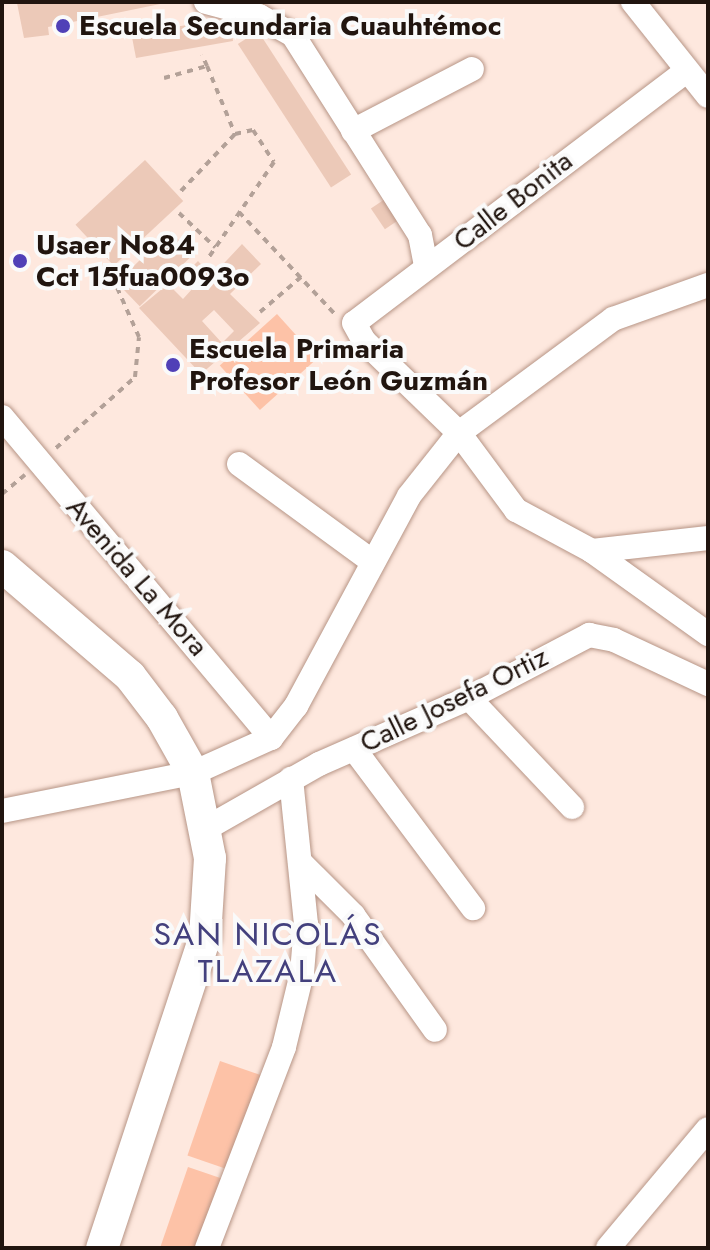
<!DOCTYPE html>
<meta charset="utf-8">
<style>
body{margin:0}
#map{position:relative;width:710px;height:1250px;overflow:hidden;background:#fee8de;font-family:Jost,sans-serif}
div>[style]{position:absolute}
[style*='--x']{left:calc(var(--x)*1px);top:calc(var(--y)*1px);width:calc(var(--w)*1px);rotate:calc(var(--a)*1deg)}
.green>*{inset:0;background:#fdc2a7;transform-origin:0 0}
.building>*{inset:0;background:#ecc9b8;transform-origin:0 0}
.path>*{height:4px;margin-top:-2px;transform-origin:0;background:repeating-linear-gradient(90deg,#b3a198 0 6px,transparent 0 12px)}
.roads{filter:drop-shadow(0 0 2px #b79586) drop-shadow(0 0 2px #b79586)}
.minor>*{height:24px;margin:-12px;padding:0 12px;transform-origin:12px;border-radius:12px;background:#fff}
.major>*{height:32px;margin:-16px;padding:0 16px;transform-origin:16px;border-radius:16px;background:#fff}
.dots>*{width:22px;height:22px;translate:-50% -50%;box-sizing:border-box;border:4px solid #fafafa;border-radius:50%}
span{translate:-50% -50%;white-space:nowrap;text-align:center;line-height:1.15;-webkit-text-stroke:8px #fafafa;paint-order:stroke}
.poi-label{font-size:28px;color:#21150f;font-weight:700}
.left{translate:0 -50%;text-align:left}
.street-label{font-size:28px;color:#21150f}
.quarter-label{font-size:32px;color:#43407d;letter-spacing:2px}
.frame{position:absolute;inset:0;border:4px solid #21150f;pointer-events:none}
</style>
<div id="map">
<div class="green">
<div style="left:277px;top:314px;width:60px;height:77px;rotate:48deg"></div>
<div style="left:220px;top:1061px;width:49px;height:100px;rotate:19deg"></div>
<div style="clip-path:polygon(188px 1167px,232px 1182px,207px 1248px,160px 1248px)"></div>
</div>
<div class="building">
<div style="clip-path:polygon(170px 2px,48px 27px,49px 35px,24px 38px,17px 3px)"></div>
<div style="clip-path:polygon(230px 20px,233px 41px,136px 58px,131px 32px)"></div>
<div style="left:258px;top:31px;width:171px;height:24px;rotate:57deg"></div>
<div style="left:145px;top:160px;width:56px;height:95px;rotate:47deg"></div>
<div style="left:385px;top:199px;width:25px;height:17px;rotate:56deg"></div>
<div style="left:170px;top:231px;width:33px;height:74px;rotate:46deg"></div>
<div style="clip-path:polygon(evenodd,242px 244px,261px 264px,230px 294px,260px 323px,201px 374px,139px 308px,168px 284px,183px 299px,193px 288px,182px 277px,198px 261px,212px 276px,242px 244px,214px 310px,234px 331px,222px 343px,202px 321px,214px 310px)"></div>
</div>
<div class="path">
<div style="--x:207;--y:66;--w:74;--a:67.6"></div>
<div style="--x:235;--y:134;--w:18;--a:-13"></div>
<div style="--x:253;--y:130;--w:38;--a:57"></div>
<div style="--x:274;--y:162;--w:119;--a:124.4"></div>
<div style="--x:164;--y:78;--w:45;--a:-15.6"></div>
<div style="--x:207;--y:66;--w:12;--a:-114"></div>
<div style="--x:181;--y:191;--w:79;--a:-46.5"></div>
<div style="--x:239;--y:212;--w:139;--a:46.8"></div>
<div style="--x:179;--y:213;--w:50;--a:43.4"></div>
<div style="--x:260;--y:312;--w:54;--a:-40.5"></div>
<div style="--x:56;--y:448;--w:106;--a:-41.9"></div>
<div style="--x:135;--y:377;--w:40;--a:-84.3"></div>
<div style="--x:139;--y:337;--w:81;--a:-114"></div>
<div style="--x:2;--y:494;--w:30;--a:-40"></div>
</div>
<div class="roads">
<div class="minor">
<div style="--x:206;--y:2;--w:55;--a:14.8"></div>
<div style="--x:259;--y:16;--w:39;--a:29"></div>
<div style="--x:293;--y:35;--w:237;--a:57.6"></div>
<div style="--x:420;--y:235;--w:33;--a:79"></div>
<div style="--x:633;--y:2;--w:120;--a:51.4"></div>
<div style="--x:685;--y:72;--w:415;--a:142.8"></div>
<div style="--x:354;--y:323;--w:21;--a:61"></div>
<div style="--x:364;--y:341;--w:132;--a:44.1"></div>
<div style="--x:459;--y:433;--w:96;--a:53.5"></div>
<div style="--x:516;--y:510;--w:86;--a:28.3"></div>
<div style="--x:592;--y:551;--w:143;--a:35.6"></div>
<div style="--x:353;--y:131;--w:134;--a:-27.5"></div>
<div style="--x:2;--y:417;--w:419;--a:50"></div>
<div style="--x:239;--y:464;--w:166;--a:36.2"></div>
<div style="--x:592;--y:551;--w:117;--a:-6.4"></div>
<div style="--x:469;--y:698;--w:150;--a:46.6"></div>
<div style="--x:354;--y:749;--w:199;--a:53.2"></div>
<div style="--x:2;--y:811;--w:195;--a:-11.3"></div>
<div style="--x:193;--y:773;--w:85;--a:-24.2"></div>
<div style="--x:271;--y:738;--w:41;--a:-52"></div>
<div style="--x:296;--y:706;--w:238;--a:-61.7"></div>
<div style="--x:409;--y:496;--w:80;--a:-51.6"></div>
<div style="--x:459;--y:433;--w:192;--a:-36.5"></div>
<div style="--x:613;--y:319;--w:101;--a:-19.7"></div>
<div style="--x:205;--y:829;--w:131;--a:-29.7"></div>
<div style="--x:319;--y:764;--w:164;--a:-23.7"></div>
<div style="--x:469;--y:698;--w:136;--a:-27.7"></div>
<div style="--x:589;--y:635;--w:25;--a:11"></div>
<div style="--x:614;--y:640;--w:104;--a:25.1"></div>
<div style="--x:301;--y:863;--w:74;--a:45"></div>
<div style="--x:353;--y:915;--w:141;--a:54.5"></div>
<div style="--x:207;--y:1248;--w:215;--a:-69"></div>
<div style="--x:284;--y:1047;--w:76;--a:-76.3"></div>
<div style="--x:302;--y:973;--w:49;--a:-85.3"></div>
<div style="--x:306;--y:924;--w:146;--a:-95.9"></div>
<div style="--x:608;--y:1248;--w:155;--a:-50"></div>
</div>
<div class="major">
<div style="--x:2;--y:566;--w:169;--a:40.7"></div>
<div style="--x:130;--y:676;--w:53;--a:52.7"></div>
<div style="--x:162;--y:718;--w:63;--a:60.6"></div>
<div style="--x:193;--y:773;--w:87;--a:78.7"></div>
<div style="--x:210;--y:858;--w:79;--a:93.6"></div>
<div style="--x:205;--y:937;--w:328;--a:108.3"></div>
</div>
</div>
<div class="dots">
<div style="left:63px;top:26px;background:#5040b7"></div>
<div style="left:20px;top:261px;background:#5040b7"></div>
<div style="left:173px;top:365px;background:#5040b7"></div>
</div>
<div class="poi-label">
<span class="left" style="left:79px;top:26px">Escuela Secundaria Cuauhtémoc</span>
<span class="left" style="left:36px;top:261px">Usaer No84<br>Cct 15fua0093o</span>
<span class="left" style="left:189px;top:365px">Escuela Primaria<br>Profesor León Guzmán</span>
</div>
<div class="street-label">
<span style="left:513px;top:201px;rotate:-38deg">Calle Bonita</span>
<span style="left:137px;top:577px;rotate:49deg">Avenida La Mora</span>
<span style="left:454px;top:700px;rotate:-26deg">Calle Josefa Ortiz</span>
</div>
<div class="quarter-label">
<span style="left:268px;top:953px">SAN NICOLÁS<br>TLAZALA</span>
</div>
<div class="frame"></div>
</div>
